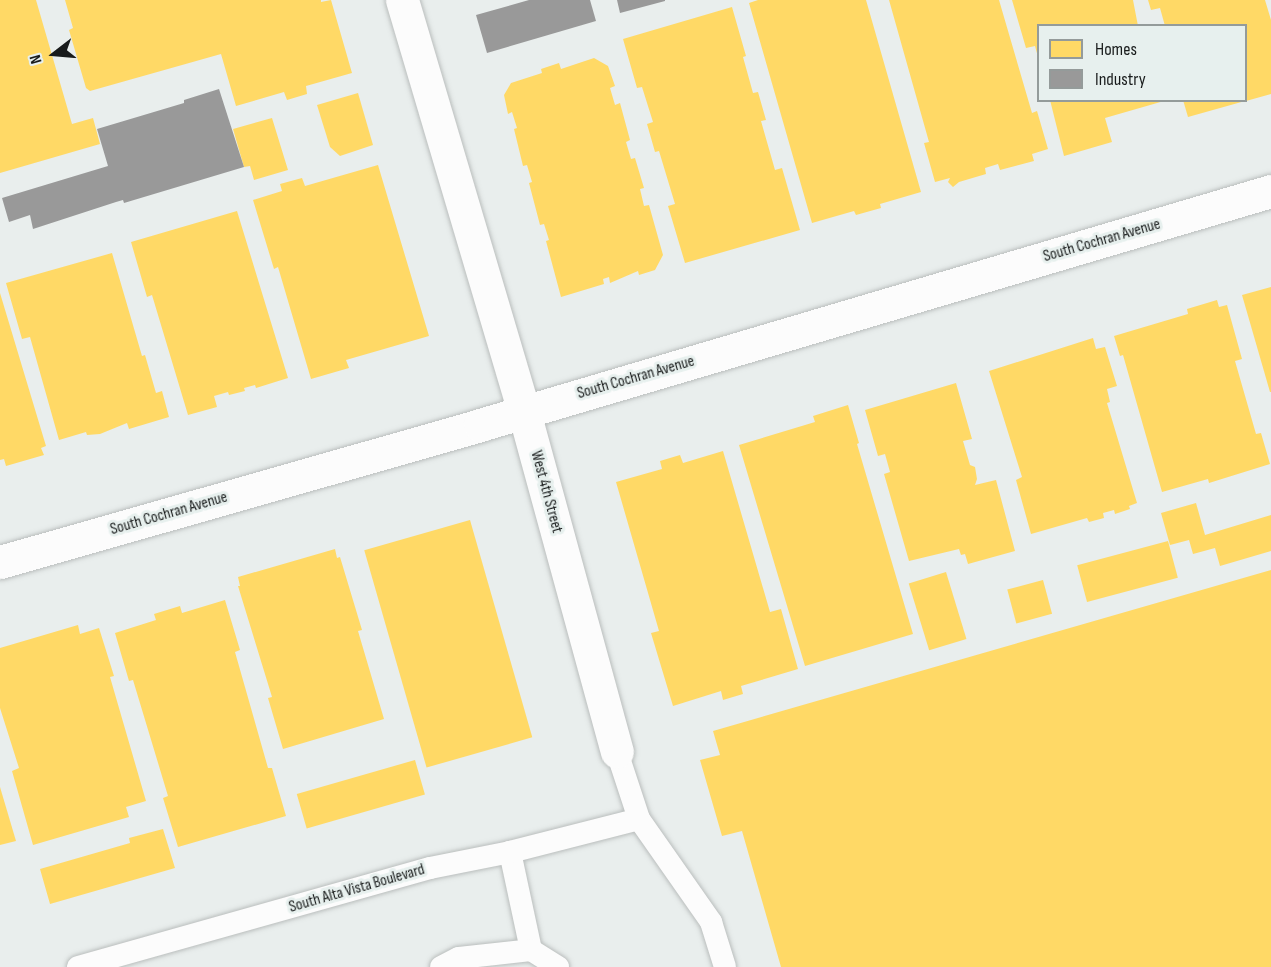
<!DOCTYPE html>
<style>
body{margin:0}
#map{position:relative;width:1271px;height:967px;overflow:hidden;background:#e9eeed;font-family:"Sofia Sans Condensed",sans-serif}
div>[style]{position:absolute}
[style*='--x']{left:calc(var(--x)*1px);top:calc(var(--y)*1px);width:calc(var(--w)*1px);rotate:calc(var(--a)*1deg)}
.homes>*{inset:0;background:#ffd966;transform-origin:0 0}
.industry>*{inset:0;background:#999}
.roads{filter:drop-shadow(0 0 2px #babebd) drop-shadow(0 0 2px #babebd)}
.service>*{height:22px;margin:-11px;padding:0 11px;transform-origin:11px;border-radius:11px;background:#fcfcfc}
.minor>*{height:33px;margin:-16.5px;padding:0 16.5px;transform-origin:16.5px;border-radius:16.5px;background:#fcfcfc}
.tertiary>*{height:33px;margin:-16.5px;padding:0 16.5px;transform-origin:16.5px;border-radius:16.5px;background:#fcfcfc}
span{translate:-50% -50%;white-space:nowrap;text-align:center;line-height:1.15;-webkit-text-stroke:6px #e7f0ee;paint-order:stroke}
.street-label{font-size:16px;color:#181b1b}
.legend{position:absolute;left:1037px;top:24px;width:210px;height:78px;box-sizing:border-box;background:#e7f0ee;border:2px solid #949b9a;margin:0;padding:8px 10px;list-style:none;font-size:18px;color:#181b1b}
.legend li{display:flex;align-items:center;gap:12px;height:30px}
.legend b{width:30px;border:2px solid #949b9a}
.north{position:absolute;left:24px;top:24px;width:60px;height:60px;-webkit-text-stroke:4px #e7f0ee;paint-order:stroke;rotate:254deg;font-size:16px;font-weight:700;line-height:24px;text-align:center;color:#181b1b}
.north::after{content:'';display:block;margin:auto;width:21px;height:27px;background:#181b1b;clip-path:polygon(50% 0,100% 100%,50% 72%,0 100%)}
</style>
<div id="map">
<div class="homes">
<div style="clip-path:polygon(0 0,36px 0,72px 124px,93px 118px,100px 144px,0 173px)"></div>
<div style="clip-path:polygon(65px 0,321px 0,321px 2px,331px 0,352px 73px,306px 86px,307px 94px,287px 100px,284px 92px,236px 106px,221px 54px,90px 91px,86px 88px,69px 30px,73px 28px)"></div>
<div style="clip-path:polygon(758px 0,866px 0,921px 192px,880px 204px,881px 208px,856px 215px,854px 211px,812px 223px,749px 3px)"></div>
<div style="clip-path:polygon(889px 0,999px 0,1032px 113px,1037px 111px,1048px 149px,1032px 154px,1034px 161px,1000px 170px,998px 164px,985px 168px,986px 174px,959px 182px,953px 187px,948px 182px,950px 178px,935px 182px,924px 143px,929px 142px)"></div>
<div style="clip-path:polygon(1012px 0,1133px 0,1138px 26px,1038px 26px,1038px 57px,1035px 46px,1026px 48px)"></div>
<div style="clip-path:polygon(1148px 0,1265px 0,1271px 20px,1271px 94px,1246px 101px,1246px 26px,1165px 26px,1160px 8px,1151px 10px)"></div>
<div style="clip-path:polygon(732px 7px,746px 56px,743px 57px,753px 93px,758px 92px,766px 120px,761px 121px,775px 170px,782px 168px,800px 230px,685px 263px,668px 206px,675px 204px,659px 151px,655px 152px,647px 124px,653px 122px,642px 87px,637px 88px,623px 39px)"></div>
<div style="clip-path:polygon(594px 58px,608px 66px,615px 86px,610px 88px,615px 105px,620px 103px,630px 140px,626px 142px,631px 159px,635px 158px,644px 188px,640px 189px,644px 206px,649px 205px,663px 255px,655px 270px,639px 275px,638px 271px,610px 283px,609px 277px,603px 279px,604px 284px,561px 297px,546px 241px,549px 240px,544px 224px,540px 225px,529px 183px,532px 182px,527px 165px,523px 166px,514px 129px,517px 128px,512px 112px,508px 114px,504px 95px,511px 83px,542px 73px,541px 69px,559px 63px,561px 69px)"></div>
<div style="clip-path:polygon(358px 93px,373px 145px,340px 156px,330px 147px,317px 105px)"></div>
<div style="clip-path:polygon(1050px 100px,1164px 100px,1164px 101px,1105px 118px,1112px 142px,1064px 156px)"></div>
<div style="clip-path:polygon(1183px 100px,1245px 100px,1245px 101px,1188px 117px)"></div>
<div style="clip-path:polygon(272px 118px,288px 170px,254px 180px,250px 166px,244px 167px,233px 129px)"></div>
<div style="clip-path:polygon(378px 165px,429px 336px,346px 360px,349px 368px,311px 379px,278px 267px,274px 269px,253px 200px,282px 191px,280px 184px,302px 178px,305px 186px)"></div>
<div style="clip-path:polygon(237px 211px,288px 378px,256px 388px,255px 385px,244px 388px,245px 391px,229px 395px,228px 392px,214px 396px,217px 407px,188px 415px,152px 295px,147px 297px,131px 242px)"></div>
<div style="clip-path:polygon(112px 253px,142px 356px,145px 355px,156px 393px,162px 391px,169px 417px,129px 429px,127px 423px,100px 434px,87px 435px,86px 432px,59px 440px,30px 337px,22px 339px,6px 283px)"></div>
<div style="clip-path:polygon(1271px 287px,1271px 392px,1270px 392px,1242px 295px)"></div>
<div style="clip-path:polygon(0 293px,46px 446px,41px 448px,44px 455px,6px 466px,4px 459px,0 460px)"></div>
<div style="clip-path:polygon(1217px 300px,1219px 307px,1227px 305px,1242px 359px,1235px 361px,1256px 434px,1261px 433px,1270px 464px,1209px 483px,1208px 479px,1162px 492px,1123px 355px,1120px 356px,1114px 336px,1188px 314px,1187px 309px)"></div>
<div style="clip-path:polygon(1093px 338px,1096px 349px,1105px 347px,1117px 386px,1107px 389px,1110px 402px,1107px 403px,1137px 503px,1129px 506px,1130px 509px,1115px 514px,1114px 510px,1103px 513px,1104px 518px,1089px 522px,1087px 518px,1031px 534px,1016px 480px,1022px 477px,989px 371px)"></div>
<div style="clip-path:polygon(956px 383px,972px 439px,963px 441px,970px 465px,975px 467px,977px 479px,975px 485px,996px 480px,1015px 551px,968px 564px,965px 554px,961px 555px,959px 549px,909px 561px,884px 474px,890px 472px,885px 454px,878px 456px,865px 410px)"></div>
<div style="clip-path:polygon(848px 405px,859px 443px,857px 444px,913px 634px,805px 666px,739px 445px,815px 422px,813px 416px)"></div>
<div style="clip-path:polygon(723px 451px,770px 612px,781px 609px,798px 669px,741px 686px,743px 694px,723px 700px,721px 691px,673px 706px,651px 633px,659px 631px,616px 482px,662px 469px,660px 461px,680px 455px,683px 463px)"></div>
<div style="clip-path:polygon(1196px 503px,1205px 535px,1271px 515px,1271px 551px,1220px 566px,1215px 548px,1193px 554px,1189px 540px,1170px 545px,1161px 513px)"></div>
<div style="left:470px;top:520px;width:226px;height:110px;rotate:74deg"></div>
<div style="left:1168px;top:541px;width:38px;height:94px;rotate:75deg"></div>
<div style="clip-path:polygon(335px 549px,337px 558px,340px 557px,362px 630px,358px 631px,384px 719px,283px 749px,268px 698px,272px 697px,238px 586px,240px 586px,238px 577px)"></div>
<div style="clip-path:polygon(1271px 570px,1271px 967px,781px 967px,742px 831px,722px 836px,700px 760px,720px 755px,713px 731px)"></div>
<div style="left:946px;top:572px;width:70px;height:39px;rotate:73deg"></div>
<div style="left:1043px;top:580px;width:35px;height:37px;rotate:75deg"></div>
<div style="clip-path:polygon(225px 600px,240px 650px,235px 652px,268px 768px,272px 768px,286px 816px,178px 847px,163px 798px,168px 796px,133px 680px,129px 681px,115px 633px,156px 620px,154px 614px,180px 606px,182px 613px)"></div>
<div style="clip-path:polygon(78px 625px,80px 634px,99px 628px,114px 676px,110px 677px,146px 801px,126px 807px,129px 817px,33px 845px,12px 771px,19px 768px,0 708px,0 648px)"></div>
<div style="left:415px;top:760px;width:36px;height:123px;rotate:74deg"></div>
<div style="clip-path:polygon(0 787px,16px 841px,0 845px)"></div>
<div style="clip-path:polygon(163px 829px,175px 868px,50px 904px,40px 869px,130px 843px,129px 838px)"></div>
</div>
<div class="industry">
<div style="clip-path:polygon(529px 0,590px 0,596px 21px,487px 53px,476px 15px)"></div>
<div style="clip-path:polygon(617px 0,665px 0,665px 1px,620px 13px)"></div>
<div style="clip-path:polygon(219px 89px,244px 167px,124px 203px,123px 200px,116px 202px,33px 229px,30px 215px,9px 222px,2px 198px,108px 166px,97px 129px,184px 103px,184px 100px)"></div>
</div>
<div class="roads">
<div class="service">
<div style="--x:617;--y:752;--w:71;--a:71.8"></div>
<div style="--x:639;--y:819;--w:126;--a:55"></div>
<div style="--x:711;--y:922;--w:47;--a:72.7"></div>
<div style="--x:510;--y:852;--w:100;--a:77.9"></div>
<div style="--x:78;--y:967;--w:366;--a:-15.7"></div>
<div style="--x:430;--y:868;--w:82;--a:-11.3"></div>
<div style="--x:510;--y:852;--w:133;--a:-14.3"></div>
<div style="--x:441;--y:967;--w:20;--a:-27"></div>
<div style="--x:459;--y:958;--w:72;--a:-6.3"></div>
<div style="--x:531;--y:950;--w:32;--a:32"></div>
</div>
<div class="minor">
<div style="--x:402;--y:0;--w:430;--a:73.5"></div>
<div style="--x:524;--y:412;--w:352;--a:74.7"></div>
</div>
<div class="tertiary">
<div style="--x:0;--y:562;--w:499;--a:-15.9"></div>
<div style="--x:480;--y:425;--w:825;--a:-16.48"></div>
</div>
</div>
<div class="street-label">
<span style="left:1102px;top:241px;rotate:-16deg">South Cochran Avenue</span>
<span style="left:636px;top:378px;rotate:-16deg">South Cochran Avenue</span>
<span style="left:546px;top:492px;rotate:75deg">West 4th Street</span>
<span style="left:169px;top:514px;rotate:-16deg">South Cochran Avenue</span>
<span style="left:357px;top:889px;rotate:-16deg">South Alta Vista Boulevard</span>
</div>
<ul class="legend">
<li><b style="height:16px;background:#ffd966"></b>Homes</li>
<li><b style="height:16px;background:#999"></b>Industry</li>
</ul>
<div class="north">N</div>
</div>
